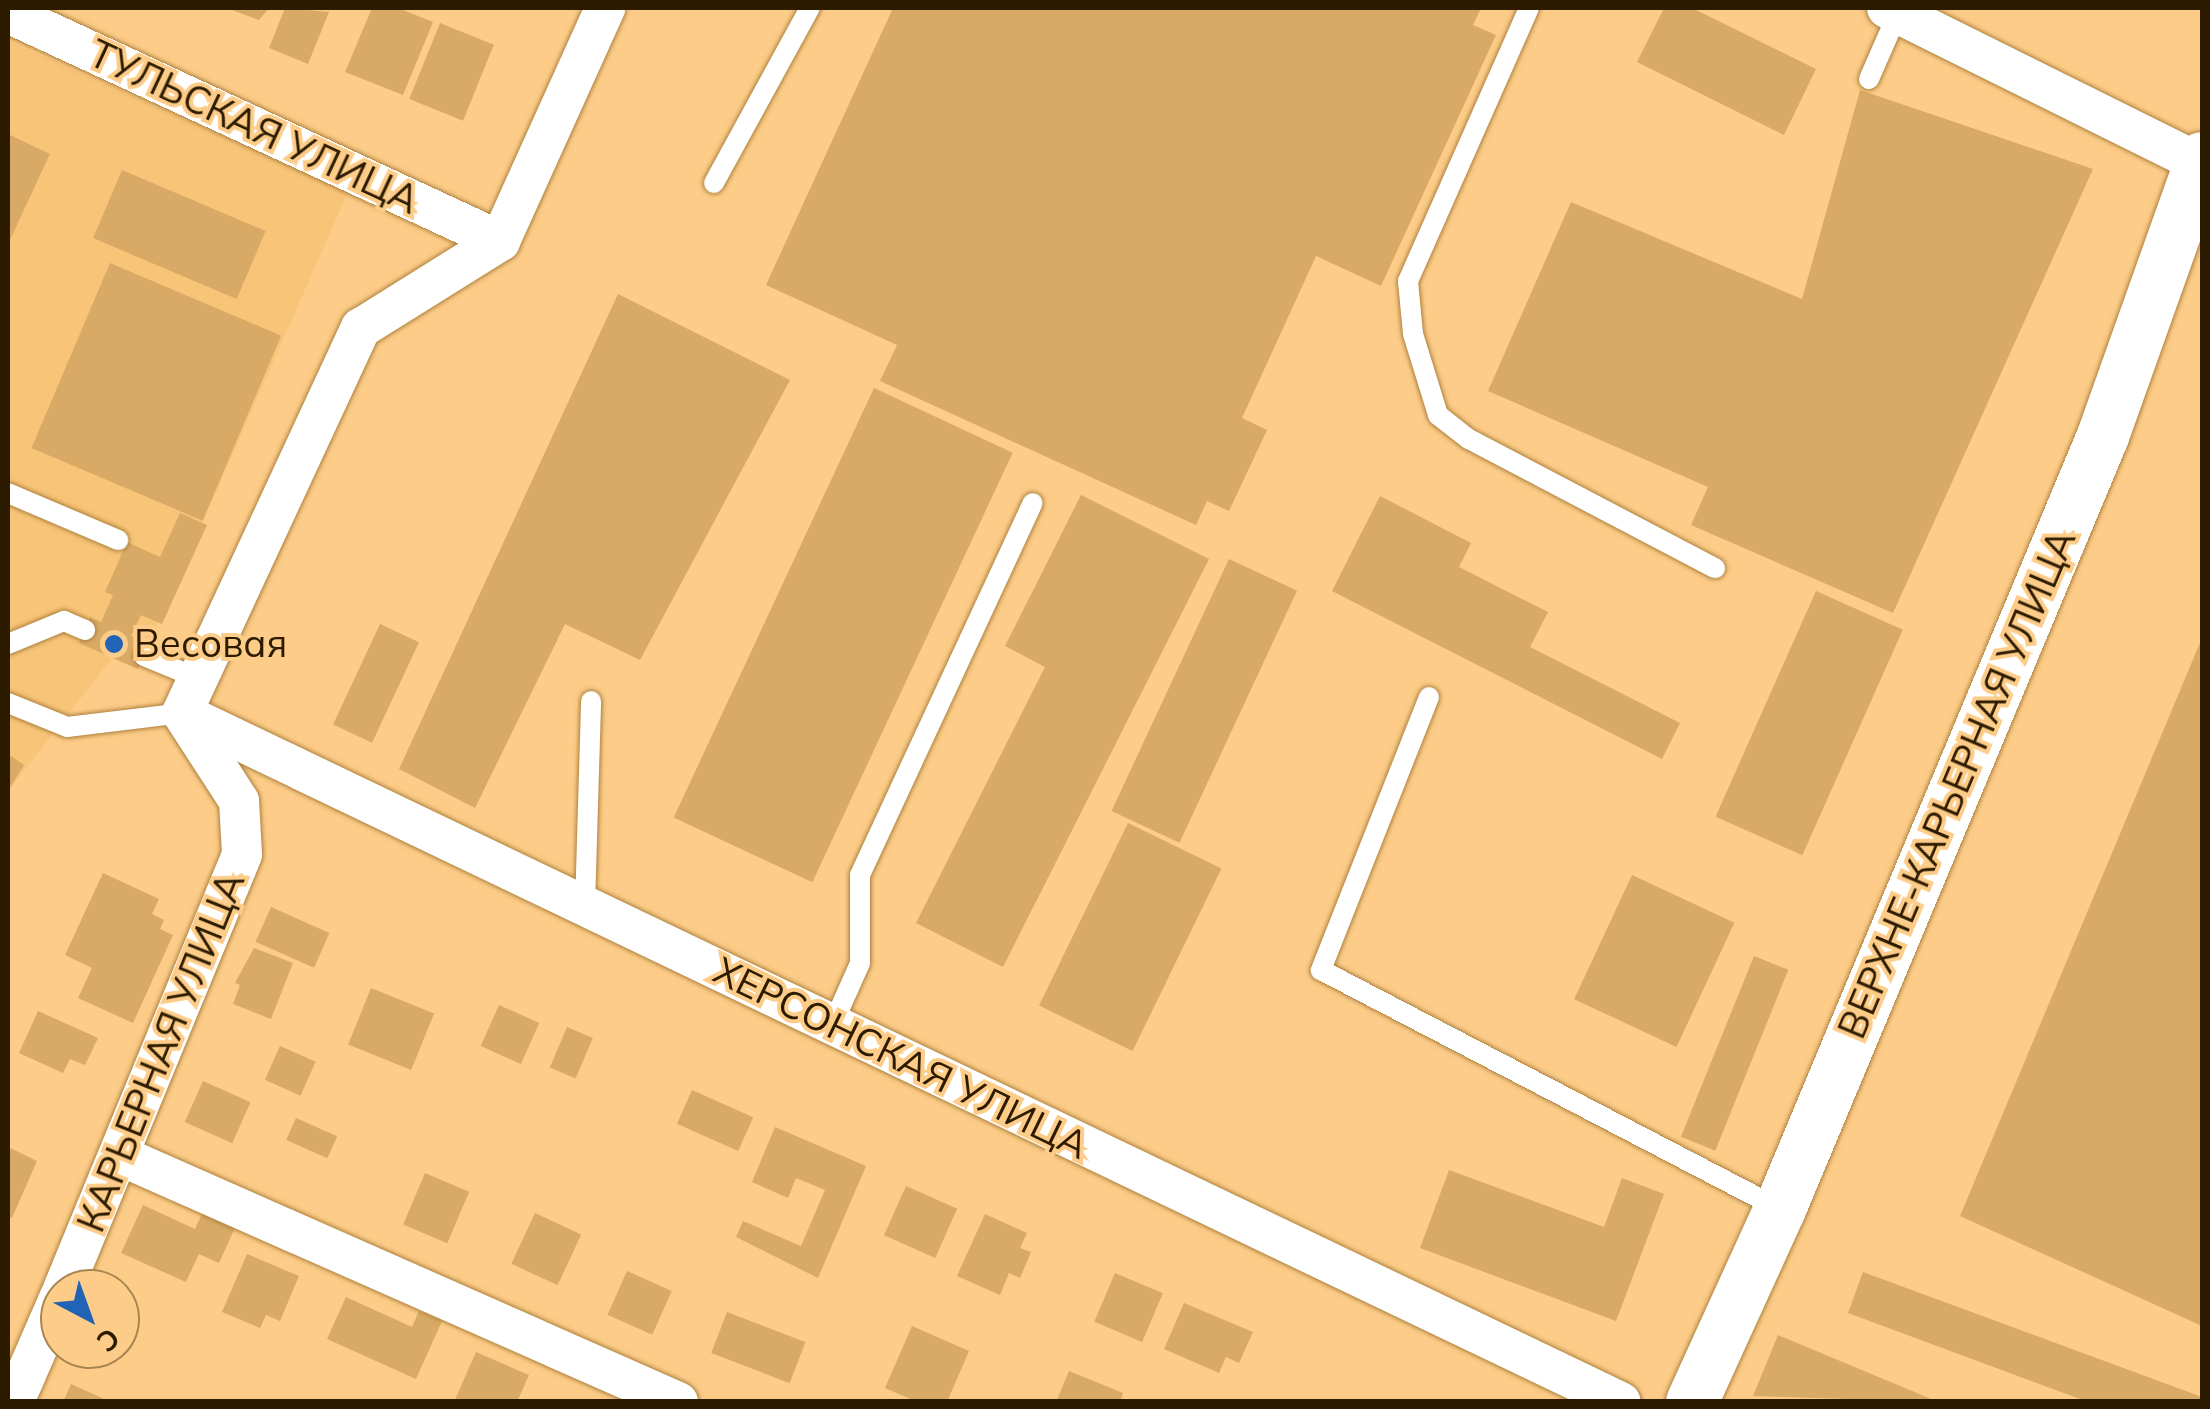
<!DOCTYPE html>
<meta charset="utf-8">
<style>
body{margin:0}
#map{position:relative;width:2210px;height:1409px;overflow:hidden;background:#fccc88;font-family:Mulish,sans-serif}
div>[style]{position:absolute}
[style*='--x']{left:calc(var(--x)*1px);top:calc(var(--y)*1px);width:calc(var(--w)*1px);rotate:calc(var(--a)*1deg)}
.built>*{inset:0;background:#f8c478}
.building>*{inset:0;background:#d8aa66;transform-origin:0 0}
.roads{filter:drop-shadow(0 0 2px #ad813d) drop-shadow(0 0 2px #ad813d)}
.service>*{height:20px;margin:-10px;padding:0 10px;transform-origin:10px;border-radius:10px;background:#fff}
.minor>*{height:40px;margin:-20px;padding:0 20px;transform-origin:20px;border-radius:20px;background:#fff}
.tertiary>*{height:52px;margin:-26px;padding:0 26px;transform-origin:26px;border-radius:26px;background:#fff}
.dots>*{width:28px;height:28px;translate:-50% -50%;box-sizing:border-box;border:5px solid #fccc88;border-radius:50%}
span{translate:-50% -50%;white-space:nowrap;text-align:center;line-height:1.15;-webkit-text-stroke:8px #fccc88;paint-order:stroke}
.street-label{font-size:38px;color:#2d1b00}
.poi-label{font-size:38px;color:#2d1b00}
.left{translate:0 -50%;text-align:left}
.frame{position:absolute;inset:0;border:10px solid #2d1b00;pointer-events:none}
.north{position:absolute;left:40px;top:1269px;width:100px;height:100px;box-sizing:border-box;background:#fccc88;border:2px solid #a98552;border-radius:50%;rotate:139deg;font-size:28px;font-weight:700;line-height:40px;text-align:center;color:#2d1b00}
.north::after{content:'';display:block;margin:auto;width:35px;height:45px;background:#2164b5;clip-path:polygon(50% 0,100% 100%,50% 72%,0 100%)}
</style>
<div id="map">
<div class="built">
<div style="clip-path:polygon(8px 41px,348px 192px,138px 669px,112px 658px,8px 791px)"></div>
</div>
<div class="building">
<div style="clip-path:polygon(227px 8px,269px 8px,259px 20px)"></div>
<div style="clip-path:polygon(285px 8px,329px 12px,308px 64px,269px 48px)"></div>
<div style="clip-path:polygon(372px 8px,398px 8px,433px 22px,403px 95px,345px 72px)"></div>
<div style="clip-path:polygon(893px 8px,1481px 8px,1473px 25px,1496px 35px,1381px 286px,1316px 256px,1242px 418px,1267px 430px,1229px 511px,1207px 501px,1196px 525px,880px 381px,897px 345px,766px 285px)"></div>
<div style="clip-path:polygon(1664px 8px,1692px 8px,1816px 69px,1784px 135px,1637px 62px)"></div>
<div style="left:440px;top:23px;width:58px;height:82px;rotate:22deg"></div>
<div style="clip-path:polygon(1860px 90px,2093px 169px,1893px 613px,1691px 525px,1708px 487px,1488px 391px,1571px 202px,1802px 299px)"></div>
<div style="clip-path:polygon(8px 134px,50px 154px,8px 244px)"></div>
<div style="left:122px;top:170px;width:156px;height:74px;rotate:23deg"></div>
<div style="left:110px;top:263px;width:186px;height:201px;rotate:23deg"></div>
<div style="clip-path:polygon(618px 294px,790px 380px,640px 660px,565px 624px,475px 808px,399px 769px)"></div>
<div style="left:874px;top:388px;width:153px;height:474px;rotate:25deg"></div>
<div style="clip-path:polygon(1081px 495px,1209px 559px,1003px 967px,916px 923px,1045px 667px,1005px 646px)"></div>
<div style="clip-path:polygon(1380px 496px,1471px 543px,1459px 567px,1548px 612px,1530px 647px,1680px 723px,1662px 759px,1332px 591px)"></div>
<div style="clip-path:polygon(180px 513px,207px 525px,162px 624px,141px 615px,131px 636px,149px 644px,138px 669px,79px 643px,90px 617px,101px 622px,113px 595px,105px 592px,127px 542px,160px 557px)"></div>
<div style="left:1229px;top:559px;width:75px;height:278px;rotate:25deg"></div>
<div style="left:1816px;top:591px;width:95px;height:247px;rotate:24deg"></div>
<div style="left:380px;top:624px;width:43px;height:111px;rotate:25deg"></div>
<div style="clip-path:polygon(2202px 638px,2202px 1326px,1960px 1216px)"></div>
<div style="clip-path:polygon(8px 754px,24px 765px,8px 791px)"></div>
<div style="left:1128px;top:823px;width:104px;height:203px;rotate:26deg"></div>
<div style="clip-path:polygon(103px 873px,159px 899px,152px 914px,164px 920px,160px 929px,173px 935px,133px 1023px,78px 998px,92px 968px,65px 955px)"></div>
<div style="left:1632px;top:875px;width:113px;height:137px;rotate:25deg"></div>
<div style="left:271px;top:907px;width:64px;height:38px;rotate:24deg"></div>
<div style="clip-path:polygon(254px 948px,293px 963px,271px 1019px,233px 1004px,240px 985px,235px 983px)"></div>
<div style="left:1754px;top:956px;width:37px;height:195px;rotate:22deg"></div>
<div style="left:371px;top:988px;width:68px;height:61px;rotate:22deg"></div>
<div style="left:499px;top:1005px;width:44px;height:45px;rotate:24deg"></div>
<div style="clip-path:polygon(38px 1011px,98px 1038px,85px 1065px,70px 1059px,63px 1073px,19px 1053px)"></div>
<div style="left:567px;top:1027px;width:28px;height:44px;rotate:23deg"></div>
<div style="left:280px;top:1046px;width:39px;height:37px;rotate:24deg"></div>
<div style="left:203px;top:1081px;width:52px;height:45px;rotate:24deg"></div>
<div style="left:692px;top:1090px;width:67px;height:37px;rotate:24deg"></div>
<div style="left:296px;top:1118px;width:45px;height:24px;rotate:24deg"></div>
<div style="clip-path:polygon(775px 1127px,866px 1166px,818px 1278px,736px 1237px,743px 1221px,801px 1246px,825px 1190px,796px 1178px,788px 1198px,752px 1182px)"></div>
<div style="clip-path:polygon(8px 1147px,37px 1161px,12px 1218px,8px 1216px)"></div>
<div style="clip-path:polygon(1449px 1170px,1604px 1227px,1622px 1178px,1664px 1194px,1616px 1321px,1420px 1248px)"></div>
<div style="left:425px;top:1173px;width:48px;height:56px;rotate:23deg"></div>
<div style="left:906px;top:1186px;width:56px;height:54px;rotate:24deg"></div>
<div style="clip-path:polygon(143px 1205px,195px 1229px,205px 1207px,238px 1221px,219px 1263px,199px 1254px,186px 1282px,121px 1253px)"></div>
<div style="left:535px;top:1213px;width:51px;height:56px;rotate:25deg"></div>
<div style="clip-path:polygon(985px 1214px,1027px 1233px,1020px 1248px,1031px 1252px,1020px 1278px,1009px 1273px,1000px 1295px,957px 1276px)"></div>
<div style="clip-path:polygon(247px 1254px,299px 1276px,280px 1321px,266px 1315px,260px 1328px,222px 1312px)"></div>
<div style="left:627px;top:1271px;width:49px;height:48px;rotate:24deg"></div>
<div style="clip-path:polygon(1863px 1272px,2202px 1397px,2202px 1402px,2088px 1402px,1848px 1313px)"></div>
<div style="left:1115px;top:1273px;width:52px;height:53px;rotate:23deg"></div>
<div style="clip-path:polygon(346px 1297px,412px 1327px,419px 1311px,442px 1321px,416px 1379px,327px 1339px)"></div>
<div style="clip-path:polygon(1184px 1303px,1253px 1332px,1239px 1363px,1226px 1357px,1219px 1373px,1164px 1349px)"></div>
<div style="left:727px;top:1312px;width:84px;height:44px;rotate:21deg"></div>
<div style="clip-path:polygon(912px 1326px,969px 1351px,947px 1402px,917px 1402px,885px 1388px)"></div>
<div style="clip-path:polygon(1778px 1335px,1936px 1401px,1936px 1402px,1753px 1396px)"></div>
<div style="clip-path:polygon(476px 1352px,529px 1375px,517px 1402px,454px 1402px)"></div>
<div style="clip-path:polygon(1069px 1371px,1123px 1393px,1120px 1402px,1056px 1402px)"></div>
<div style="clip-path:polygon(71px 1384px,111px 1402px,63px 1402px)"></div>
</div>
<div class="roads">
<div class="service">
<div style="--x:1529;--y:8;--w:299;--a:113.9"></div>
<div style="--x:1408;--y:281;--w:53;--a:84.6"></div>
<div style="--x:1413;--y:334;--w:85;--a:72.8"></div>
<div style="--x:1438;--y:415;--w:39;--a:38"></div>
<div style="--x:1469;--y:439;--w:278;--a:27.7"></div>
<div style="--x:1869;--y:79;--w:72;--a:-66.3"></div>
<div style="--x:714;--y:183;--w:200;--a:-61.3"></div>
<div style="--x:8;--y:493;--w:120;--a:23.1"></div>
<div style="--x:8;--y:644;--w:61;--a:-22.3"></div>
<div style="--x:64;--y:621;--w:23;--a:23"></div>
<div style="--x:144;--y:656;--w:57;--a:22.5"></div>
<div style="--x:1429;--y:697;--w:294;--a:111.6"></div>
<div style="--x:1321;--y:970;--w:517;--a:27.51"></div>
<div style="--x:8;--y:703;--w:64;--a:22.1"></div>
<div style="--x:67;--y:727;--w:116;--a:-6.9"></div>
<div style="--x:585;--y:907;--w:206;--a:-88.3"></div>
<div style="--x:832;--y:1026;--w:69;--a:-66"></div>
<div style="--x:860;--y:963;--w:88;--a:-90"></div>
<div style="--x:860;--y:875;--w:410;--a:-65.1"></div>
</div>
<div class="minor">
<div style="--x:1887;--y:8;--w:351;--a:26.4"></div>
<div style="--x:8;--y:13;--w:542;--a:24.86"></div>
<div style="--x:182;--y:713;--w:1595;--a:25.59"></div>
<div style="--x:182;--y:713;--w:425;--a:-65.1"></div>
<div style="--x:361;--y:328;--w:164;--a:-32"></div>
<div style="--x:500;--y:241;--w:256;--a:-65.7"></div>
<div style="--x:121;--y:1156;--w:609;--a:23.83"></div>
<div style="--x:63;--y:1289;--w:470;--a:-67.6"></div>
<div style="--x:242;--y:854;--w:53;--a:-93.2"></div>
<div style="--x:239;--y:801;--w:105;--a:-122.9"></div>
<div style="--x:14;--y:1402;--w:116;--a:-66.5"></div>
</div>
<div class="tertiary">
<div style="--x:1692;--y:1402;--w:212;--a:-65.5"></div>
<div style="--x:1780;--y:1209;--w:838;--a:-67.32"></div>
<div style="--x:2103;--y:436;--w:295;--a:-70.4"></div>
</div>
</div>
<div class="dots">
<div style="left:114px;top:644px;background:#2164b5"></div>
</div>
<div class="street-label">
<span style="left:254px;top:127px;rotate:25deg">ТУЛЬСКАЯ УЛИЦА</span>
<span style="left:1957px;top:784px;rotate:-67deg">ВЕРХНЕ-КАРЬЕРНАЯ УЛИЦА</span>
<span style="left:161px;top:1052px;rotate:-68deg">КАРЬЕРНАЯ УЛИЦА</span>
<span style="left:901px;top:1058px;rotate:26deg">ХЕРСОНСКАЯ УЛИЦА</span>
</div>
<div class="poi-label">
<span class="left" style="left:134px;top:644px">Весовая</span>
</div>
<div class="frame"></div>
<div class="north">С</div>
</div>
